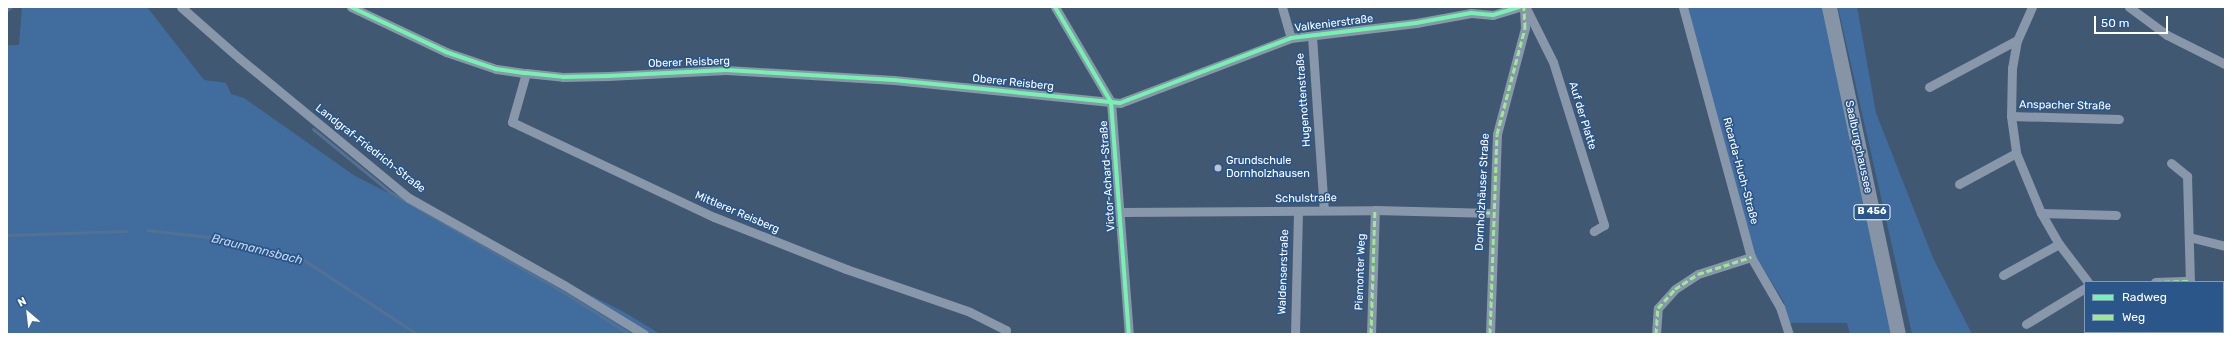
<!DOCTYPE html>
<meta charset="utf-8">
<style>
body{margin:0}
#map{position:relative;width:2232px;height:341px;overflow:hidden;background:#415873;font-family:Rubik,sans-serif}
div>[style]{position:absolute}
[style*='--x']{left:calc(var(--x)*1px);top:calc(var(--y)*1px);width:calc(var(--w)*1px);rotate:calc(var(--a)*1deg)}
.green>*{inset:0;background:#406d9e}
.stream>*{height:3px;margin:-1.5px;padding:0 1.5px;transform-origin:1.5px;border-radius:1.5px;background:#537193}
.street>*{height:9px;margin:-4.5px;padding:0 4.5px;transform-origin:4.5px;border-radius:4.5px;background:#8897a9}
.primary>*{height:15px;margin:-7.5px;padding:0 7.5px;transform-origin:7.5px;border-radius:7.5px;background:#8794a6}
.quiet>*{height:3px;margin-top:-1.5px;transform-origin:0;background:repeating-linear-gradient(90deg,#9bea8d 0 6px,transparent 0 9px)}
.cycleway>*{height:4px;margin:-2px;padding:0 2px;transform-origin:2px;border-radius:2px;background:#73f3ae}
.dots>*{width:11px;height:11px;translate:-50% -50%;box-sizing:border-box;border:2px solid #2b5689;border-radius:50%}
span{translate:-50% -50%;white-space:nowrap;text-align:center;line-height:1.15;-webkit-text-stroke:3.5px #2b5689;paint-order:stroke}
.shield-label span{padding:1px 3px;background:#2b5689;border:1px solid;border-radius:3px;-webkit-text-stroke-width:0}
.shield-label{font-size:10px;color:#fff;font-weight:700}
.street-label{font-size:11px;color:#fff}
.poi-label{font-size:11px;color:#fff}
.left{translate:0 -50%;text-align:left}
.water-label{font-size:12px;color:#c4d9f0;font-style:italic}
.frame{position:absolute;inset:0;border:8px solid #fff;pointer-events:none}
.legend{position:absolute;left:2084px;top:281px;width:140px;height:52px;box-sizing:border-box;background:#2b5689;border:1px solid #809ab8;margin:0;padding:5px 7px;list-style:none;font-size:12px;color:#fff}
.legend li{display:flex;align-items:center;gap:8px;height:20px}
.legend b{width:20px;border:1px solid #809ab8}
.north{position:absolute;left:8px;top:293px;width:40px;height:40px;-webkit-text-stroke:3px #2b5689;paint-order:stroke;rotate:332deg;font-size:11px;font-weight:700;line-height:16px;text-align:center;color:#fff}
.north::after{content:'';display:block;margin:auto;width:14px;height:18px;background:#fff;clip-path:polygon(50% 0,100% 100%,50% 72%,0 100%)}
.scale{position:absolute;left:2094px;top:16px;width:74px;height:18px;box-sizing:border-box;border:2px solid #fff;border-top:0;padding-left:5px;font-size:12px;line-height:14px;white-space:nowrap;color:#fff;-webkit-text-stroke:3px #2b5689;paint-order:stroke}
</style>
<div id="map">
<div class="green">
<div style="clip-path:polygon(22px 7px,147px 7px,204px 80px,226px 83px,231px 94px,244px 98px,355px 176px,624px 312px,660px 334px,7px 334px,7px 45px,19px 45px)"></div>
<div style="clip-path:polygon(1687px 7px,1823px 7px,1892px 334px,1850px 334px,1847px 323px,1789px 323px,1784px 302px,1755px 255px)"></div>
<div style="clip-path:polygon(1838px 7px,1857px 7px,1876px 113px,1933px 258px,1972px 334px,1912px 334px)"></div>
</div>
<div class="stream">
<div style="--x:7;--y:10;--w:5;--a:-37"></div>
<div style="--x:313;--y:129;--w:99;--a:39.3"></div>
<div style="--x:390;--y:192;--w:202;--a:30"></div>
<div style="--x:565;--y:293;--w:76;--a:32.6"></div>
<div style="--x:147;--y:230;--w:70;--a:6.5"></div>
<div style="--x:217;--y:238;--w:88;--a:13.9"></div>
<div style="--x:302;--y:259;--w:137;--a:33.1"></div>
<div style="--x:7;--y:235;--w:119;--a:-1.9"></div>
</div>
<div class="street">
<div style="--x:181;--y:7;--w:77;--a:41.3"></div>
<div style="--x:239;--y:58;--w:220;--a:39.5"></div>
<div style="--x:409;--y:198;--w:178;--a:29.3"></div>
<div style="--x:564;--y:285;--w:94;--a:31.5"></div>
<div style="--x:351;--y:7;--w:105;--a:25.3"></div>
<div style="--x:446;--y:52;--w:53;--a:18.8"></div>
<div style="--x:496;--y:69;--w:30;--a:8"></div>
<div style="--x:526;--y:73;--w:37;--a:6"></div>
<div style="--x:563;--y:77;--w:45;--a:-1.3"></div>
<div style="--x:608;--y:76;--w:118;--a:-2.9"></div>
<div style="--x:726;--y:70;--w:168;--a:3.4"></div>
<div style="--x:894;--y:80;--w:227;--a:5.8"></div>
<div style="--x:1120;--y:103;--w:183;--a:-20.8"></div>
<div style="--x:1291;--y:38;--w:126;--a:-6.8"></div>
<div style="--x:1416;--y:23;--w:56;--a:-10.3"></div>
<div style="--x:1471;--y:13;--w:22;--a:5"></div>
<div style="--x:1493;--y:15;--w:28;--a:-17"></div>
<div style="--x:1055;--y:7;--w:110;--a:59.5"></div>
<div style="--x:1111;--y:102;--w:233;--a:85.6"></div>
<div style="--x:1282;--y:7;--w:32;--a:74"></div>
<div style="--x:1683;--y:7;--w:259;--a:74.8"></div>
<div style="--x:1751;--y:257;--w:58;--a:59.9"></div>
<div style="--x:1780;--y:307;--w:28;--a:72"></div>
<div style="--x:2032;--y:7;--w:36;--a:114"></div>
<div style="--x:2017;--y:40;--w:28;--a:100"></div>
<div style="--x:2012;--y:68;--w:48;--a:91.2"></div>
<div style="--x:2011;--y:116;--w:37;--a:82"></div>
<div style="--x:2016;--y:153;--w:65;--a:67.4"></div>
<div style="--x:2041;--y:213;--w:36;--a:60"></div>
<div style="--x:2059;--y:244;--w:48;--a:52.7"></div>
<div style="--x:2129;--y:7;--w:47;--a:36.4"></div>
<div style="--x:2167;--y:35;--w:65;--a:26.6"></div>
<div style="--x:1526;--y:8;--w:60;--a:63.4"></div>
<div style="--x:1553;--y:62;--w:171;--a:72.6"></div>
<div style="--x:1604;--y:225;--w:12;--a:149"></div>
<div style="--x:1312;--y:36;--w:174;--a:86.1"></div>
<div style="--x:526;--y:73;--w:51;--a:105.9"></div>
<div style="--x:512;--y:122;--w:223;--a:25.2"></div>
<div style="--x:714;--y:217;--w:142;--a:21.5"></div>
<div style="--x:846;--y:269;--w:131;--a:19.1"></div>
<div style="--x:970;--y:312;--w:40;--a:26.6"></div>
<div style="--x:1006;--y:330;--w:4;--a:104"></div>
<div style="--x:1929;--y:87;--w:100;--a:-28.1"></div>
<div style="--x:2011;--y:116;--w:108;--a:1.6"></div>
<div style="--x:2171;--y:163;--w:21;--a:39"></div>
<div style="--x:2187;--y:176;--w:106;--a:88.4"></div>
<div style="--x:1959;--y:184;--w:65;--a:-28.5"></div>
<div style="--x:1120;--y:212;--w:255;--a:-0.4"></div>
<div style="--x:1375;--y:210;--w:118;--a:1.5"></div>
<div style="--x:2041;--y:213;--w:75;--a:1.5"></div>
<div style="--x:2189;--y:237;--w:37;--a:14"></div>
<div style="--x:2003;--y:275;--w:64;--a:-29"></div>
<div style="--x:2155;--y:282;--w:35;--a:-2"></div>
<div style="--x:2026;--y:324;--w:69;--a:-31.4"></div>
<div style="--x:2143;--y:332;--w:4;--a:34"></div>
<div style="--x:2193;--y:332;--w:2;--a:90"></div>
<div style="--x:1295;--y:334;--w:123;--a:-88.6"></div>
<div style="--x:1371;--y:334;--w:124;--a:-88.2"></div>
<div style="--x:1490;--y:334;--w:200;--a:-88"></div>
<div style="--x:1497;--y:134;--w:110;--a:-75.2"></div>
<div style="--x:1525;--y:28;--w:21;--a:-93"></div>
<div style="--x:1656;--y:334;--w:26;--a:-86"></div>
<div style="--x:1658;--y:308;--w:25;--a:-48"></div>
<div style="--x:1675;--y:289;--w:27;--a:-33"></div>
<div style="--x:1698;--y:274;--w:56;--a:-17.8"></div>
</div>
<div class="primary">
<div style="--x:1829;--y:7;--w:334;--a:78.1"></div>
</div>
<div class="quiet">
<div style="--x:1484;--y:212;--w:9;--a:6"></div>
<div style="--x:2155;--y:282;--w:35;--a:-2"></div>
<div style="--x:1371;--y:334;--w:124;--a:-88.2"></div>
<div style="--x:1490;--y:334;--w:200;--a:-88"></div>
<div style="--x:1497;--y:134;--w:110;--a:-75.2"></div>
<div style="--x:1525;--y:28;--w:21;--a:-93"></div>
<div style="--x:1656;--y:334;--w:26;--a:-86"></div>
<div style="--x:1658;--y:308;--w:25;--a:-48"></div>
<div style="--x:1675;--y:289;--w:27;--a:-33"></div>
<div style="--x:1698;--y:274;--w:56;--a:-17.8"></div>
</div>
<div class="cycleway">
<div style="--x:351;--y:7;--w:105;--a:25.3"></div>
<div style="--x:446;--y:52;--w:53;--a:18.8"></div>
<div style="--x:496;--y:69;--w:30;--a:8"></div>
<div style="--x:526;--y:73;--w:37;--a:6"></div>
<div style="--x:563;--y:77;--w:45;--a:-1.3"></div>
<div style="--x:608;--y:76;--w:118;--a:-2.9"></div>
<div style="--x:726;--y:70;--w:168;--a:3.4"></div>
<div style="--x:894;--y:80;--w:227;--a:5.8"></div>
<div style="--x:1120;--y:103;--w:183;--a:-20.8"></div>
<div style="--x:1291;--y:38;--w:126;--a:-6.8"></div>
<div style="--x:1416;--y:23;--w:56;--a:-10.3"></div>
<div style="--x:1471;--y:13;--w:22;--a:5"></div>
<div style="--x:1493;--y:15;--w:28;--a:-17"></div>
<div style="--x:1055;--y:7;--w:110;--a:59.5"></div>
<div style="--x:1111;--y:102;--w:233;--a:85.6"></div>
</div>
<div class="dots">
<div style="left:1218px;top:168px;background:#bcc5ce"></div>
</div>
<div class="shield-label">
<span style="left:1872px;top:212px">B 456</span>
</div>
<div class="street-label">
<span style="left:1334px;top:24px;rotate:-7deg">Valkenierstraße</span>
<span style="left:689px;top:63px;rotate:-2deg">Oberer Reisberg</span>
<span style="left:1013px;top:83px;rotate:6deg">Oberer Reisberg</span>
<span style="left:1304px;top:100px;rotate:-94deg">Hugenottenstraße</span>
<span style="left:2065px;top:106px;rotate:1deg">Anspacher Straße</span>
<span style="left:1582px;top:116px;rotate:73deg">Auf der Platte</span>
<span style="left:1858px;top:147px;rotate:78deg">Saalburgchaussee</span>
<span style="left:370px;top:149px;rotate:38deg">Landgraf-Friedrich-Straße</span>
<span style="left:1740px;top:171px;rotate:75deg">Ricarda-Huch-Straße</span>
<span style="left:1108px;top:176px;rotate:-94deg">Victor-Achard-Straße</span>
<span style="left:1483px;top:192px;rotate:-87deg">Dornholzhäuser Straße</span>
<span style="left:1306px;top:199px;rotate:-1deg">Schulstraße</span>
<span style="left:737px;top:213px;rotate:23deg">Mittlerer Reisberg</span>
<span style="left:1284px;top:272px;rotate:-88deg">Waldenserstraße</span>
<span style="left:1361px;top:272px;rotate:-88deg">Piemonter Weg</span>
</div>
<div class="poi-label">
<span class="left" style="left:1226px;top:168px">Grundschule<br>Dornholzhausen</span>
</div>
<div class="water-label">
<span style="left:257px;top:250px;rotate:14deg">Braumannsbach</span>
</div>
<div class="frame"></div>
<ul class="legend">
<li><b style="height:5px;background:#73f3ae"></b>Radweg</li>
<li><b style="height:5px;background:#9bea8d"></b>Weg</li>
</ul>
<div class="north">N</div>
<div class="scale">50 m</div>
</div>
